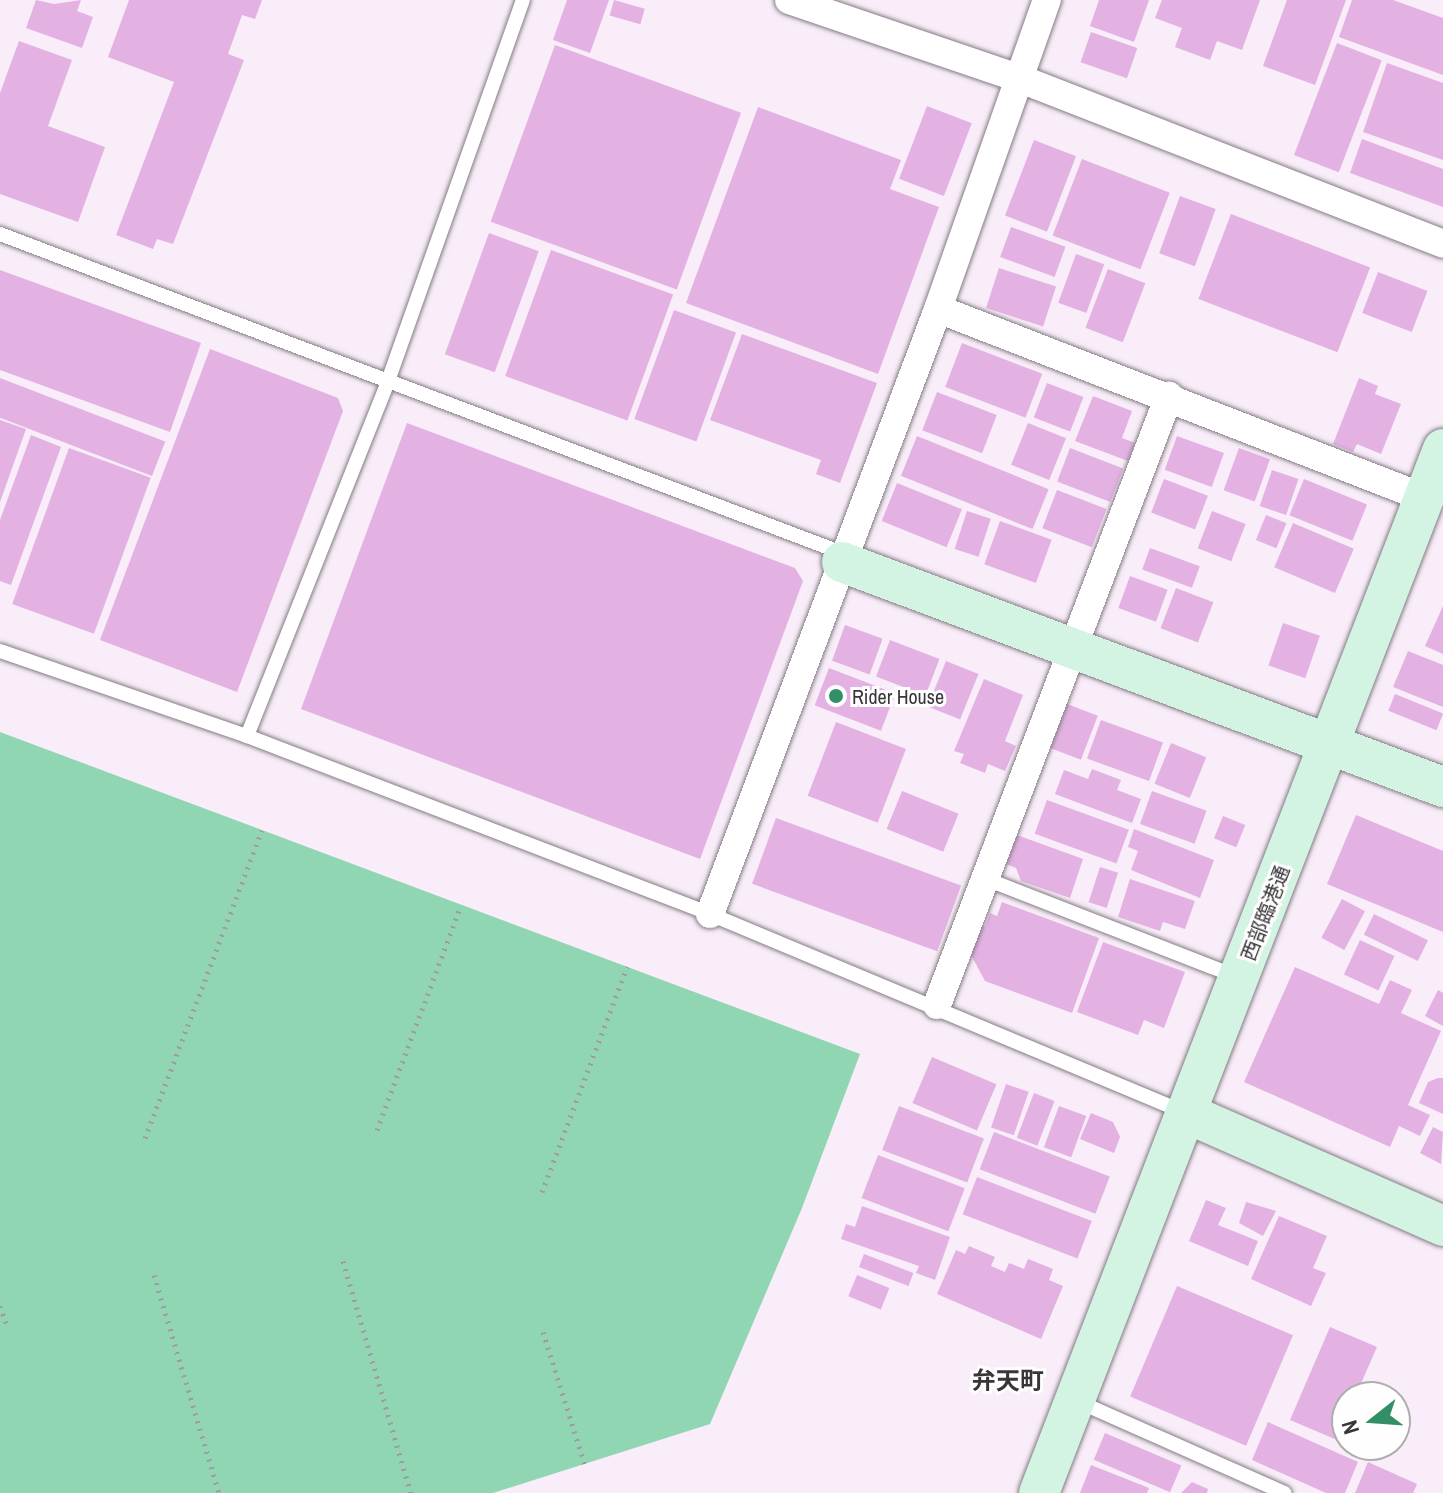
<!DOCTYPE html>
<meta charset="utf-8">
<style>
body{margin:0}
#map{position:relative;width:1443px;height:1493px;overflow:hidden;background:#f8edf8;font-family:"Archivo Narrow","Noto Sans JP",sans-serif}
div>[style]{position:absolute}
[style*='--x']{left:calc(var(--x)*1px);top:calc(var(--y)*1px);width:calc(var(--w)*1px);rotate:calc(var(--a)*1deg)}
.water>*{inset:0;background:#91d6b2}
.building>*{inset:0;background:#e3b2e3;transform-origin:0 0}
.path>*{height:5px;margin-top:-2.5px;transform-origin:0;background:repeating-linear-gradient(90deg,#a29aa2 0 2px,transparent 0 8px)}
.roads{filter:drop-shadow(0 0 2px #847b84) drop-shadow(0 0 2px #847b84)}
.lane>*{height:14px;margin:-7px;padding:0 7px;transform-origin:7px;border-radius:7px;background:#fff}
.street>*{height:28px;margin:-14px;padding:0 14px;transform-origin:14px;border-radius:14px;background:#fff}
.secondary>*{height:40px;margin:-20px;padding:0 20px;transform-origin:20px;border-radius:20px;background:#d3f3e3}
.dots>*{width:22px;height:22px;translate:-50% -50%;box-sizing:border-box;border:4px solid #fefefe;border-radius:50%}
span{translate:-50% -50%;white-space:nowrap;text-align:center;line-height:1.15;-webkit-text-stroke:6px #fefefe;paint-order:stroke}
.poi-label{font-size:20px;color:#393539}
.left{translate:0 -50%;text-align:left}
.street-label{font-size:20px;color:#393539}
.quarter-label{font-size:24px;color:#393539;font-weight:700}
.north{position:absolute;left:1331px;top:1381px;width:80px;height:80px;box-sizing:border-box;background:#fefefe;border:2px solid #afaeaf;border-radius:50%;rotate:253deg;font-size:22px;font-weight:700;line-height:32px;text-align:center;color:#393539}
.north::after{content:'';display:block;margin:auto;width:28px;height:36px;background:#338f66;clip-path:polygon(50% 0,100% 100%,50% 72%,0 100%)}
</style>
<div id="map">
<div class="water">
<div style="clip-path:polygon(0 732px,860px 1054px,802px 1208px,710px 1424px,493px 1493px,0 1493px)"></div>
</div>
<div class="building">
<div style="clip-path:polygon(36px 0,54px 4px,81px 0,77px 11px,93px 17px,82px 48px,26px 28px)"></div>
<div style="clip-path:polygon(129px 0,262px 0,255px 19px,242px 15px,228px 54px,244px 60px,173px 244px,157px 239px,153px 249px,116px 235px,174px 82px,108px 57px)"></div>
<div style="clip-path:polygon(567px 0,609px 0,590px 53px,553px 40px)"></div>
<div style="left:614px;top:0;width:32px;height:16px;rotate:16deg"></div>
<div style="clip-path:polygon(1099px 0,1149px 0,1134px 42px,1090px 26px)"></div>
<div style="clip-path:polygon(1162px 0,1260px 0,1242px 50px,1217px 41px,1210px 60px,1175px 47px,1182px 28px,1155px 18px)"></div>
<div style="clip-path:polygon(1287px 0,1346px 0,1315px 85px,1263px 66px)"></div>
<div style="clip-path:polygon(1352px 0,1393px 0,1443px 18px,1443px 75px,1339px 37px)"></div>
<div style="left:1091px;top:32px;width:49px;height:32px;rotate:19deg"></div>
<div style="clip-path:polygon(19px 41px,72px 60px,48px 126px,105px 147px,78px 222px,0 194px,0 93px)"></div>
<div style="left:1337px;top:43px;width:48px;height:120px;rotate:21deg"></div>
<div style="left:555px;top:45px;width:198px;height:188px;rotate:20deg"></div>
<div style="clip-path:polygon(1387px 63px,1443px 83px,1443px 160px,1363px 132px)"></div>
<div style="left:927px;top:106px;width:48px;height:78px;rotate:21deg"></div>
<div style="clip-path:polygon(758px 107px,901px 160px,890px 189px,939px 207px,878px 374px,686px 303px)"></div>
<div style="clip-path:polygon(1362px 139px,1443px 169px,1443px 207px,1350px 173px)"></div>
<div style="left:1034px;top:140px;width:45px;height:81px;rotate:21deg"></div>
<div style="left:1082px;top:159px;width:94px;height:82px;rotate:21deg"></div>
<div style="left:1180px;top:196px;width:38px;height:61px;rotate:20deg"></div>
<div style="left:1231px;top:214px;width:149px;height:91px;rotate:21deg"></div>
<div style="left:1011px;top:227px;width:58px;height:32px;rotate:20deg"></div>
<div style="left:489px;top:233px;width:53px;height:129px;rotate:20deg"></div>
<div style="left:551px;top:250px;width:130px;height:134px;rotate:20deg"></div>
<div style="left:1076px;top:254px;width:30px;height:52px;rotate:20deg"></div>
<div style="left:999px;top:268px;width:60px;height:42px;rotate:18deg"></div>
<div style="left:1108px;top:269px;width:40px;height:63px;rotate:21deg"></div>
<div style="clip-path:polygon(0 270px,201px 343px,170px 432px,0 370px)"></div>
<div style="left:1378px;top:272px;width:53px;height:44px;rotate:21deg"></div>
<div style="left:674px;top:310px;width:66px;height:116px;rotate:20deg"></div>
<div style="clip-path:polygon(742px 334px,877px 383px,840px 483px,816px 474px,821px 460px,710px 420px)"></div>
<div style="left:962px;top:343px;width:86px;height:47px;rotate:21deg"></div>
<div style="clip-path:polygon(210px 349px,338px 398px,343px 411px,237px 692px,100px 640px)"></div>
<div style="left:0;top:378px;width:177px;height:37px;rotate:21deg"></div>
<div style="clip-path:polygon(1359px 378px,1378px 386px,1375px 394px,1401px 404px,1381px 454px,1357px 444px,1353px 452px,1333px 444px)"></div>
<div style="left:1047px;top:383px;width:39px;height:37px;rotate:21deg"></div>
<div style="left:937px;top:392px;width:64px;height:41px;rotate:21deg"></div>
<div style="clip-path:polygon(1093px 396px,1132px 411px,1122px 438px,1135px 443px,1128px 461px,1075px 441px)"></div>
<div style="clip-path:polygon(0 420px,26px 429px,0 502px)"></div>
<div style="clip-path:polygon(407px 423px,795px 568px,803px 581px,700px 859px,301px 709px)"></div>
<div style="left:1028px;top:423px;width:41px;height:45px;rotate:22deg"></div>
<div style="clip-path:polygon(31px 435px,61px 447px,11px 585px,0 581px,0 520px)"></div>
<div style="left:917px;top:436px;width:142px;height:43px;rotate:22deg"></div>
<div style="left:1177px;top:436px;width:50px;height:36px;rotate:20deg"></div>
<div style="left:69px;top:448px;width:87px;height:166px;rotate:20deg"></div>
<div style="left:1070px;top:448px;width:57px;height:36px;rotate:21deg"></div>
<div style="left:1239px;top:448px;width:33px;height:45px;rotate:20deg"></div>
<div style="left:1272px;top:470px;width:28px;height:38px;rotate:19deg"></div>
<div style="left:1164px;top:479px;width:47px;height:36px;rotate:21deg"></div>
<div style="left:1304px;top:479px;width:68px;height:39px;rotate:22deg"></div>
<div style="left:897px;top:483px;width:70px;height:41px;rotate:22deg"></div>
<div style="left:1057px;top:490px;width:53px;height:41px;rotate:21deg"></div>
<div style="left:967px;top:511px;width:25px;height:40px;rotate:18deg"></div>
<div style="left:1212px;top:511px;width:36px;height:40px;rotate:21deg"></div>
<div style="left:1266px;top:515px;width:22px;height:27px;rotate:22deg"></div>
<div style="left:1000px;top:521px;width:55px;height:46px;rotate:20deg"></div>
<div style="left:1293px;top:523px;width:66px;height:48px;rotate:23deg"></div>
<div style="left:1150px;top:548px;width:53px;height:23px;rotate:20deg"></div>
<div style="left:1130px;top:576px;width:40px;height:34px;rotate:20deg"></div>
<div style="left:1176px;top:588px;width:40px;height:43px;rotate:21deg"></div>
<div style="clip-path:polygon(1443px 606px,1443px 654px,1425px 646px)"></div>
<div style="left:1283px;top:623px;width:39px;height:45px;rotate:19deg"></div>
<div style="left:845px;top:625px;width:40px;height:38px;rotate:20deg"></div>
<div style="left:890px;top:640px;width:53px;height:39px;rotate:21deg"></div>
<div style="clip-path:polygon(1408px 651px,1443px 665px,1443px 707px,1393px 687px)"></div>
<div style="left:946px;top:661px;width:35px;height:49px;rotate:22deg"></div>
<div style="left:829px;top:668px;width:71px;height:40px;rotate:21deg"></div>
<div style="clip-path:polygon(984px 679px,1023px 695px,1005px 741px,1016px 746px,1005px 771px,988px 764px,985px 773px,960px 763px,964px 754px,954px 751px)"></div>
<div style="left:1395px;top:694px;width:52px;height:18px;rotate:22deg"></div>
<div style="left:1067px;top:704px;width:33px;height:47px;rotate:21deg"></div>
<div style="left:1101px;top:720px;width:66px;height:41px;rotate:20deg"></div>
<div style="left:836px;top:722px;width:75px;height:79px;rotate:21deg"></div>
<div style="left:1171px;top:743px;width:38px;height:44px;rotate:22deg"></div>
<div style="clip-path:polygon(1092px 769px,1121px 780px,1117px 790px,1141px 799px,1132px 823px,1055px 794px,1064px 770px,1088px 779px)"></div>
<div style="left:902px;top:791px;width:61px;height:41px;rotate:22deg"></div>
<div style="left:1152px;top:791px;width:58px;height:35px;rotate:20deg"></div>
<div style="left:1047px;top:800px;width:87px;height:36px;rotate:20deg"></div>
<div style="clip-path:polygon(1356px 815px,1443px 851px,1443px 932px,1327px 884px)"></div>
<div style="left:1223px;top:816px;width:24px;height:24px;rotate:22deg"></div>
<div style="left:776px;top:818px;width:197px;height:70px;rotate:20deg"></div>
<div style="clip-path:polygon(1134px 829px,1214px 860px,1200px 898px,1131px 870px,1138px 851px,1128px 847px)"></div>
<div style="clip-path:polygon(1017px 835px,1083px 859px,1070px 898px,1021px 881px,1016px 868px,1006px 864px)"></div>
<div style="left:1100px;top:867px;width:19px;height:37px;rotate:18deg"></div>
<div style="clip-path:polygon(1130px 879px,1195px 901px,1185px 929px,1163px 922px,1160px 931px,1118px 917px)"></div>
<div style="left:1342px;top:899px;width:26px;height:44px;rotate:28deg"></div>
<div style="clip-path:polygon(1002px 902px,1099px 938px,1072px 1013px,985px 981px,971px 955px,982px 925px,985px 927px,990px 913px,997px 916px)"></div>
<div style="left:1374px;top:914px;width:60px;height:23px;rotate:26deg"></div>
<div style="left:1360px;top:940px;width:38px;height:38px;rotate:25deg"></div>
<div style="clip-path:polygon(1103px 942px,1185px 972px,1164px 1028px,1144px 1020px,1138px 1035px,1077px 1012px)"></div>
<div style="clip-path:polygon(1295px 967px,1379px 1004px,1390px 980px,1412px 990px,1401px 1013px,1441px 1031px,1408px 1105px,1430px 1115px,1420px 1136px,1399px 1126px,1390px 1147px,1244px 1082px)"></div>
<div style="clip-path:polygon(1438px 990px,1443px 993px,1443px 1026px,1425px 1016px)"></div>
<div style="left:932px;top:1057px;width:70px;height:50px;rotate:23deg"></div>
<div style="clip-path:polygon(1438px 1078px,1443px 1078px,1443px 1114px,1419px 1103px,1428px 1082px)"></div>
<div style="left:1006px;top:1084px;width:24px;height:46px;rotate:19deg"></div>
<div style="left:1034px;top:1093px;width:22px;height:48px;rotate:21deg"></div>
<div style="left:899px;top:1106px;width:91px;height:47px;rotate:21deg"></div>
<div style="left:1059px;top:1106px;width:29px;height:44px;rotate:20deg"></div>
<div style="clip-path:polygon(1091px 1113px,1113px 1122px,1120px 1137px,1114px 1153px,1080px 1139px)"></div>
<div style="clip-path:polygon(1433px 1127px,1443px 1132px,1441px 1164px,1420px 1153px)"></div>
<div style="left:994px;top:1132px;width:124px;height:40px;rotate:21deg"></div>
<div style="left:878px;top:1155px;width:93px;height:46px;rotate:21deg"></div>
<div style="left:977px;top:1177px;width:123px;height:40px;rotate:21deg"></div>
<div style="clip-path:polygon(1206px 1200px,1226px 1208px,1218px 1225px,1258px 1241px,1248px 1266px,1189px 1241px)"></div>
<div style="clip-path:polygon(1246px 1202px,1276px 1211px,1263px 1236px,1239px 1223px)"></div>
<div style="clip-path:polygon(862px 1206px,950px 1237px,935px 1280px,916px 1273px,919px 1266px,841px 1239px,846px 1224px,855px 1227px)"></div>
<div style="clip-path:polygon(1279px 1216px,1327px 1236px,1313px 1268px,1326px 1273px,1311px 1306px,1251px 1279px)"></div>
<div style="clip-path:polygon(969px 1246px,995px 1257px,991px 1266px,1005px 1272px,1009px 1263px,1024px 1269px,1028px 1259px,1053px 1269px,1049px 1280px,1063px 1286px,1041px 1339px,937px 1294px,956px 1250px,965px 1254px)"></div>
<div style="left:864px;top:1254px;width:53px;height:14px;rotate:21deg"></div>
<div style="left:857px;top:1275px;width:35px;height:23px;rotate:22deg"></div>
<div style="left:1177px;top:1286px;width:126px;height:120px;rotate:23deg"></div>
<div style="clip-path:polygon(1330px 1327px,1377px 1347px,1355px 1397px,1347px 1397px,1347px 1416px,1337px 1440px,1290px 1420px)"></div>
<div style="clip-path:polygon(1268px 1422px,1358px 1462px,1345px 1493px,1326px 1493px,1252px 1460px)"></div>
<div style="left:1105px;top:1433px;width:83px;height:29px;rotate:23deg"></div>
<div style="clip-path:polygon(1368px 1462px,1417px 1484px,1413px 1493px,1355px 1493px)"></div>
<div style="clip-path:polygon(1091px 1465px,1149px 1488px,1147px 1493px,1080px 1493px)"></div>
<div style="clip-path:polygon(1192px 1482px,1208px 1489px,1207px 1493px,1181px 1493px)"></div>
</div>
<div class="path">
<div style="--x:377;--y:1130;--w:240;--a:-69.5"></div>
<div style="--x:145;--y:1138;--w:329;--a:-69.2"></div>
<div style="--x:542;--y:1192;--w:241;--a:-69.3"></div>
<div style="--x:343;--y:1261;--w:242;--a:73.7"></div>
<div style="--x:154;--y:1275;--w:227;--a:73.4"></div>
<div style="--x:0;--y:1306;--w:20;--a:70"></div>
<div style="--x:543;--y:1332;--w:139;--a:72.5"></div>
</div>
<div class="roads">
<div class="lane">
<div style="--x:0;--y:234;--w:904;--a:20.74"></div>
<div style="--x:0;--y:651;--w:261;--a:19"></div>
<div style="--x:247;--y:736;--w:496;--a:21"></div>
<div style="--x:710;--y:914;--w:516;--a:22.69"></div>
<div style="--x:247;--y:736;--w:382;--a:-68.3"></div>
<div style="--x:388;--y:381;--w:404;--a:-70.5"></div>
<div style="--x:986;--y:879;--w:267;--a:21.3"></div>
<div style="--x:1077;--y:1401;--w:227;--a:23.9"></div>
</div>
<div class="street">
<div style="--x:789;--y:0;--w:242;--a:18.8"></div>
<div style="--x:1018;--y:78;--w:456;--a:21.3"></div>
<div style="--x:938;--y:309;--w:522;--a:21.21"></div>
<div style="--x:710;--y:914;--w:647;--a:-69.35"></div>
<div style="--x:938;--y:309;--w:328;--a:-70.6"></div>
<div style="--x:937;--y:1005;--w:652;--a:-69.15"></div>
</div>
<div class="secondary">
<div style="--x:1443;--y:449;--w:712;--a:111.16"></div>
<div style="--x:1186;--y:1113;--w:281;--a:23.7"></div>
<div style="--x:842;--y:562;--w:642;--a:20.52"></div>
<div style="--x:1039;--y:1493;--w:407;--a:-68.9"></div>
</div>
</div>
<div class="dots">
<div style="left:836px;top:696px;background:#338f66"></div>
</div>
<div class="poi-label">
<span class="left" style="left:852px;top:696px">Rider House</span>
</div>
<div class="street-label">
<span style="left:1265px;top:913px;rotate:-69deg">西部臨港通</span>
</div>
<div class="quarter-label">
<span style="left:1008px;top:1381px">弁天町</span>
</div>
<div class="north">N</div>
</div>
